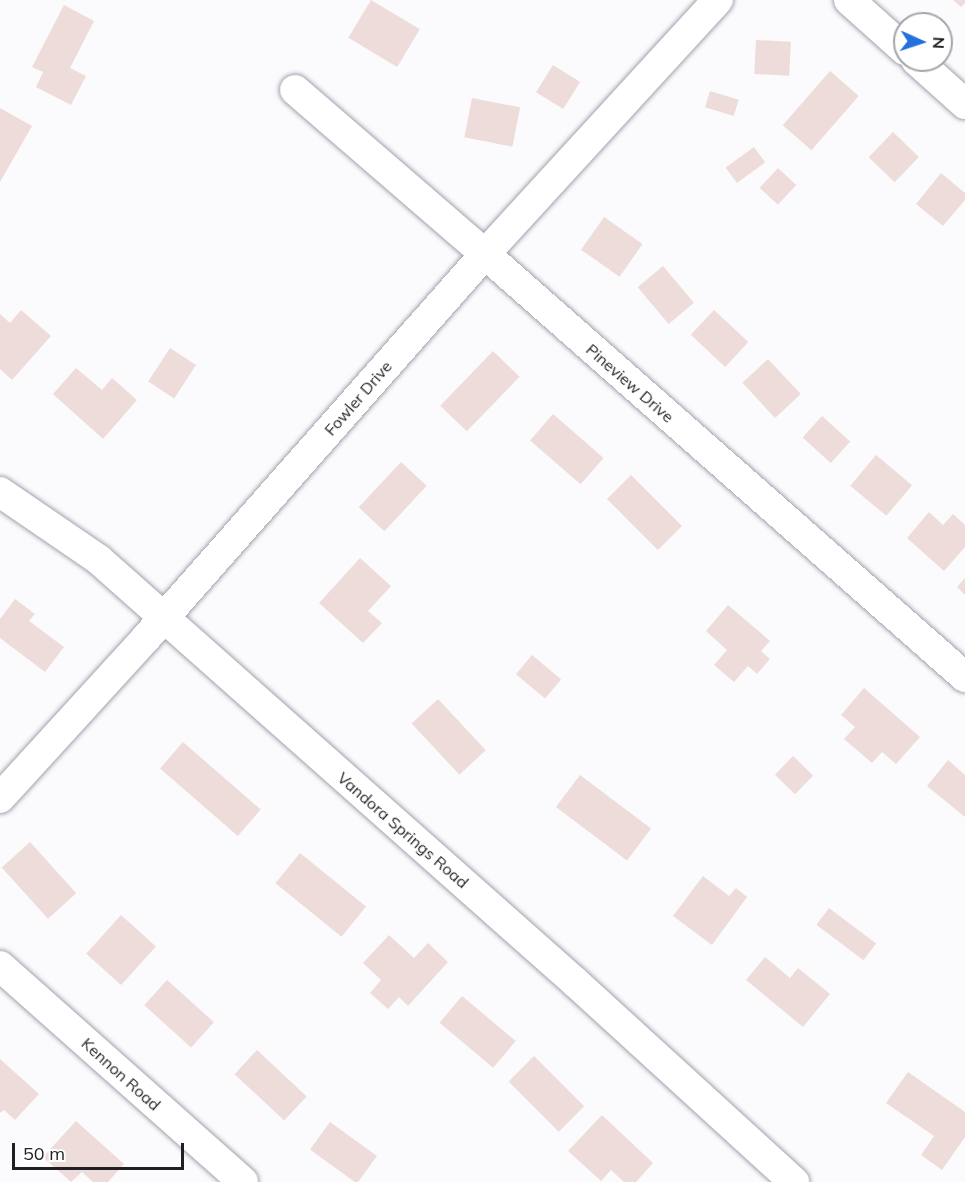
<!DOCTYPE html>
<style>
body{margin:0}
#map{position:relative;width:965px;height:1182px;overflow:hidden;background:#fbfbfe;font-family:Mulish,sans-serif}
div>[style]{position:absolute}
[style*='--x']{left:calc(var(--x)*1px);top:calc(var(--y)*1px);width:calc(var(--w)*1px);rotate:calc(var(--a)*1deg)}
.building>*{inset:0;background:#eddcd9;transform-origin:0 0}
.roads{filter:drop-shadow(0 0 2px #a3a1ae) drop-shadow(0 0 2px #a3a1ae)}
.minor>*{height:30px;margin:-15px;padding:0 15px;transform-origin:15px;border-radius:15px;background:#fff}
span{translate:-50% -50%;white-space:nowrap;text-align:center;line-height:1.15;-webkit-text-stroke:4.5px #fff;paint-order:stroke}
.street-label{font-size:16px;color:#201f24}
.north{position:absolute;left:893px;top:12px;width:60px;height:60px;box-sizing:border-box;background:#fff;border:2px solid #a6a5a7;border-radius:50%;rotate:93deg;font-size:16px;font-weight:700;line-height:24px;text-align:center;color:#201f24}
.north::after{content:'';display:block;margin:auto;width:21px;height:27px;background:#2570dc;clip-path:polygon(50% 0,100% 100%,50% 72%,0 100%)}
.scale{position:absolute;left:12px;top:1143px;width:172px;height:27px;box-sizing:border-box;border:3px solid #201f24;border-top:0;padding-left:8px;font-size:18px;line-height:21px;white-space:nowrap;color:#201f24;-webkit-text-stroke:4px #fff;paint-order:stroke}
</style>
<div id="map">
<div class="building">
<div style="left:371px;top:0;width:57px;height:44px;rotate:31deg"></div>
<div style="clip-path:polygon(953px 0,965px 0,965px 3px,961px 7px)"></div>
<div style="clip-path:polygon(64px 5px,94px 21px,70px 68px,86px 76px,71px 105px,36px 87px,43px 72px,32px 67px)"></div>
<div style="left:756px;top:40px;width:35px;height:34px;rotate:3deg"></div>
<div style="left:553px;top:65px;width:32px;height:32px;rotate:32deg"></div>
<div style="left:830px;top:71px;width:38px;height:72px;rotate:41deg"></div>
<div style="left:710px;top:91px;width:30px;height:17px;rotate:17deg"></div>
<div style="left:472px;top:98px;width:49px;height:40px;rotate:11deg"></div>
<div style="clip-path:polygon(0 108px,32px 126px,0 182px)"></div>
<div style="left:893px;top:132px;width:36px;height:35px;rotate:44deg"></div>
<div style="left:754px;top:147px;width:19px;height:35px;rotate:54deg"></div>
<div style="left:778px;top:168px;width:25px;height:27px;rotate:43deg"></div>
<div style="clip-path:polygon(941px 173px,965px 193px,965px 200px,943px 226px,916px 204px)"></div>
<div style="left:604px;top:217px;width:47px;height:40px;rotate:35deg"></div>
<div style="left:663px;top:266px;width:48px;height:33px;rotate:50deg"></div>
<div style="clip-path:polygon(21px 310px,51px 336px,12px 380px,0 369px,0 314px,10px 323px)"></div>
<div style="left:714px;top:310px;width:47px;height:34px;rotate:43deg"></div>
<div style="left:170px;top:348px;width:31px;height:40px;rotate:33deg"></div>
<div style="left:493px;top:351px;width:37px;height:76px;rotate:44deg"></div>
<div style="left:768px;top:359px;width:48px;height:35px;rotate:47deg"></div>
<div style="clip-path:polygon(76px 368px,102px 390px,112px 378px,137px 400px,103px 439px,53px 394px)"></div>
<div style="left:553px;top:414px;width:67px;height:35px;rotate:41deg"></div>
<div style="left:822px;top:416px;width:38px;height:29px;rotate:42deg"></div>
<div style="left:876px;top:455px;width:47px;height:40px;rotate:40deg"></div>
<div style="left:401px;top:462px;width:35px;height:62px;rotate:43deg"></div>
<div style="left:631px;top:475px;width:72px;height:34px;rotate:45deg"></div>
<div style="clip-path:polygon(929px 512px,943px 525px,953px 514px,965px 525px,965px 547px,944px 571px,907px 538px)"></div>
<div style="clip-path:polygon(360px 558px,391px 586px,368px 611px,382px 623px,363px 643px,319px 603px)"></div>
<div style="clip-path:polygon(965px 578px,965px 595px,957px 587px)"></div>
<div style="clip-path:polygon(15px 599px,35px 614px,29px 621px,64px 647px,45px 672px,0 638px,0 619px)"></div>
<div style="clip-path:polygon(728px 605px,770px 641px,761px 651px,770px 659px,757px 674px,748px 666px,734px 682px,714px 665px,727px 650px,706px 631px)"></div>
<div style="left:532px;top:655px;width:38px;height:25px;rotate:40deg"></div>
<div style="clip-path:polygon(864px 688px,920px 737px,896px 764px,882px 752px,872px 763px,844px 739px,855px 727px,841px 715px)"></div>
<div style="left:438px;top:699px;width:70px;height:36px;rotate:47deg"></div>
<div style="left:183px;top:742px;width:103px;height:35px;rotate:41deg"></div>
<div style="left:793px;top:756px;width:28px;height:26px;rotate:44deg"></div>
<div style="clip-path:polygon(948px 760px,965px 775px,965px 817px,927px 786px)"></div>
<div style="left:580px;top:775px;width:89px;height:40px;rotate:37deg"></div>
<div style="left:30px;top:842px;width:69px;height:38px;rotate:48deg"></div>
<div style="left:300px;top:853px;width:85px;height:39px;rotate:39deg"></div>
<div style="clip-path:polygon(703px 876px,729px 896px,736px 888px,747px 897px,712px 945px,673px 916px)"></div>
<div style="left:829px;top:908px;width:59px;height:21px;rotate:37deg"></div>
<div style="left:121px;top:915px;width:47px;height:52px;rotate:42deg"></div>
<div style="clip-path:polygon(389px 935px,414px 958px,428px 943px,448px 962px,408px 1006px,399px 997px,388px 1009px,370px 993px,381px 980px,363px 963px)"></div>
<div style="clip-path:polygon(765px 957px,790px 978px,798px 968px,830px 994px,803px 1027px,746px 980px)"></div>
<div style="left:167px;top:980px;width:63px;height:34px;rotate:42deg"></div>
<div style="left:462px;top:996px;width:70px;height:35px;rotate:40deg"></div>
<div style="left:257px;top:1050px;width:68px;height:33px;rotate:43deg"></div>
<div style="left:534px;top:1056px;width:71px;height:36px;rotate:45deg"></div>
<div style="clip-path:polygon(0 1059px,39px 1094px,15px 1120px,4px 1110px,0 1113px)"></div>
<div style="clip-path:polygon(908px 1072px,965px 1112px,965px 1137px,942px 1170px,921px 1155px,934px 1136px,886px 1103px)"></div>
<div style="clip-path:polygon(602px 1115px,653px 1163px,636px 1182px,624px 1182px,611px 1170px,601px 1181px,568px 1151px)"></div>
<div style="clip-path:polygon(76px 1121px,124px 1164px,108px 1182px,93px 1182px,82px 1172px,71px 1182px,43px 1157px)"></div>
<div style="left:330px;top:1122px;width:58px;height:34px;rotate:36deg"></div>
</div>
<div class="roads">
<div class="minor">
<div style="--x:849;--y:0;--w:75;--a:41.8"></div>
<div style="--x:916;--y:60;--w:66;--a:41.9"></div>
<div style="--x:295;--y:90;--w:251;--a:40.8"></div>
<div style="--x:485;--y:254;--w:640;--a:41.39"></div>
<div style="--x:0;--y:492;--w:119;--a:34.4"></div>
<div style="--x:98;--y:559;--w:638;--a:41.57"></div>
<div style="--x:575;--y:982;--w:297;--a:42.4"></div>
<div style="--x:0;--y:798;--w:217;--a:-47.6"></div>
<div style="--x:146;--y:638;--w:512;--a:-48.56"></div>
<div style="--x:485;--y:254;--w:345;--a:-47.5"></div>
<div style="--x:0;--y:966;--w:325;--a:41.6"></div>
</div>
</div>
<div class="street-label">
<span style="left:630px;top:383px;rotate:41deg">Pineview Drive</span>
<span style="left:358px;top:398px;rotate:-49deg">Fowler Drive</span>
<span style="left:403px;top:830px;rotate:41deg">Vandora Springs Road</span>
<span style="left:121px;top:1074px;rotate:42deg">Kennon Road</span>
</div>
<div class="north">N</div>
<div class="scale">50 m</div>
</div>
